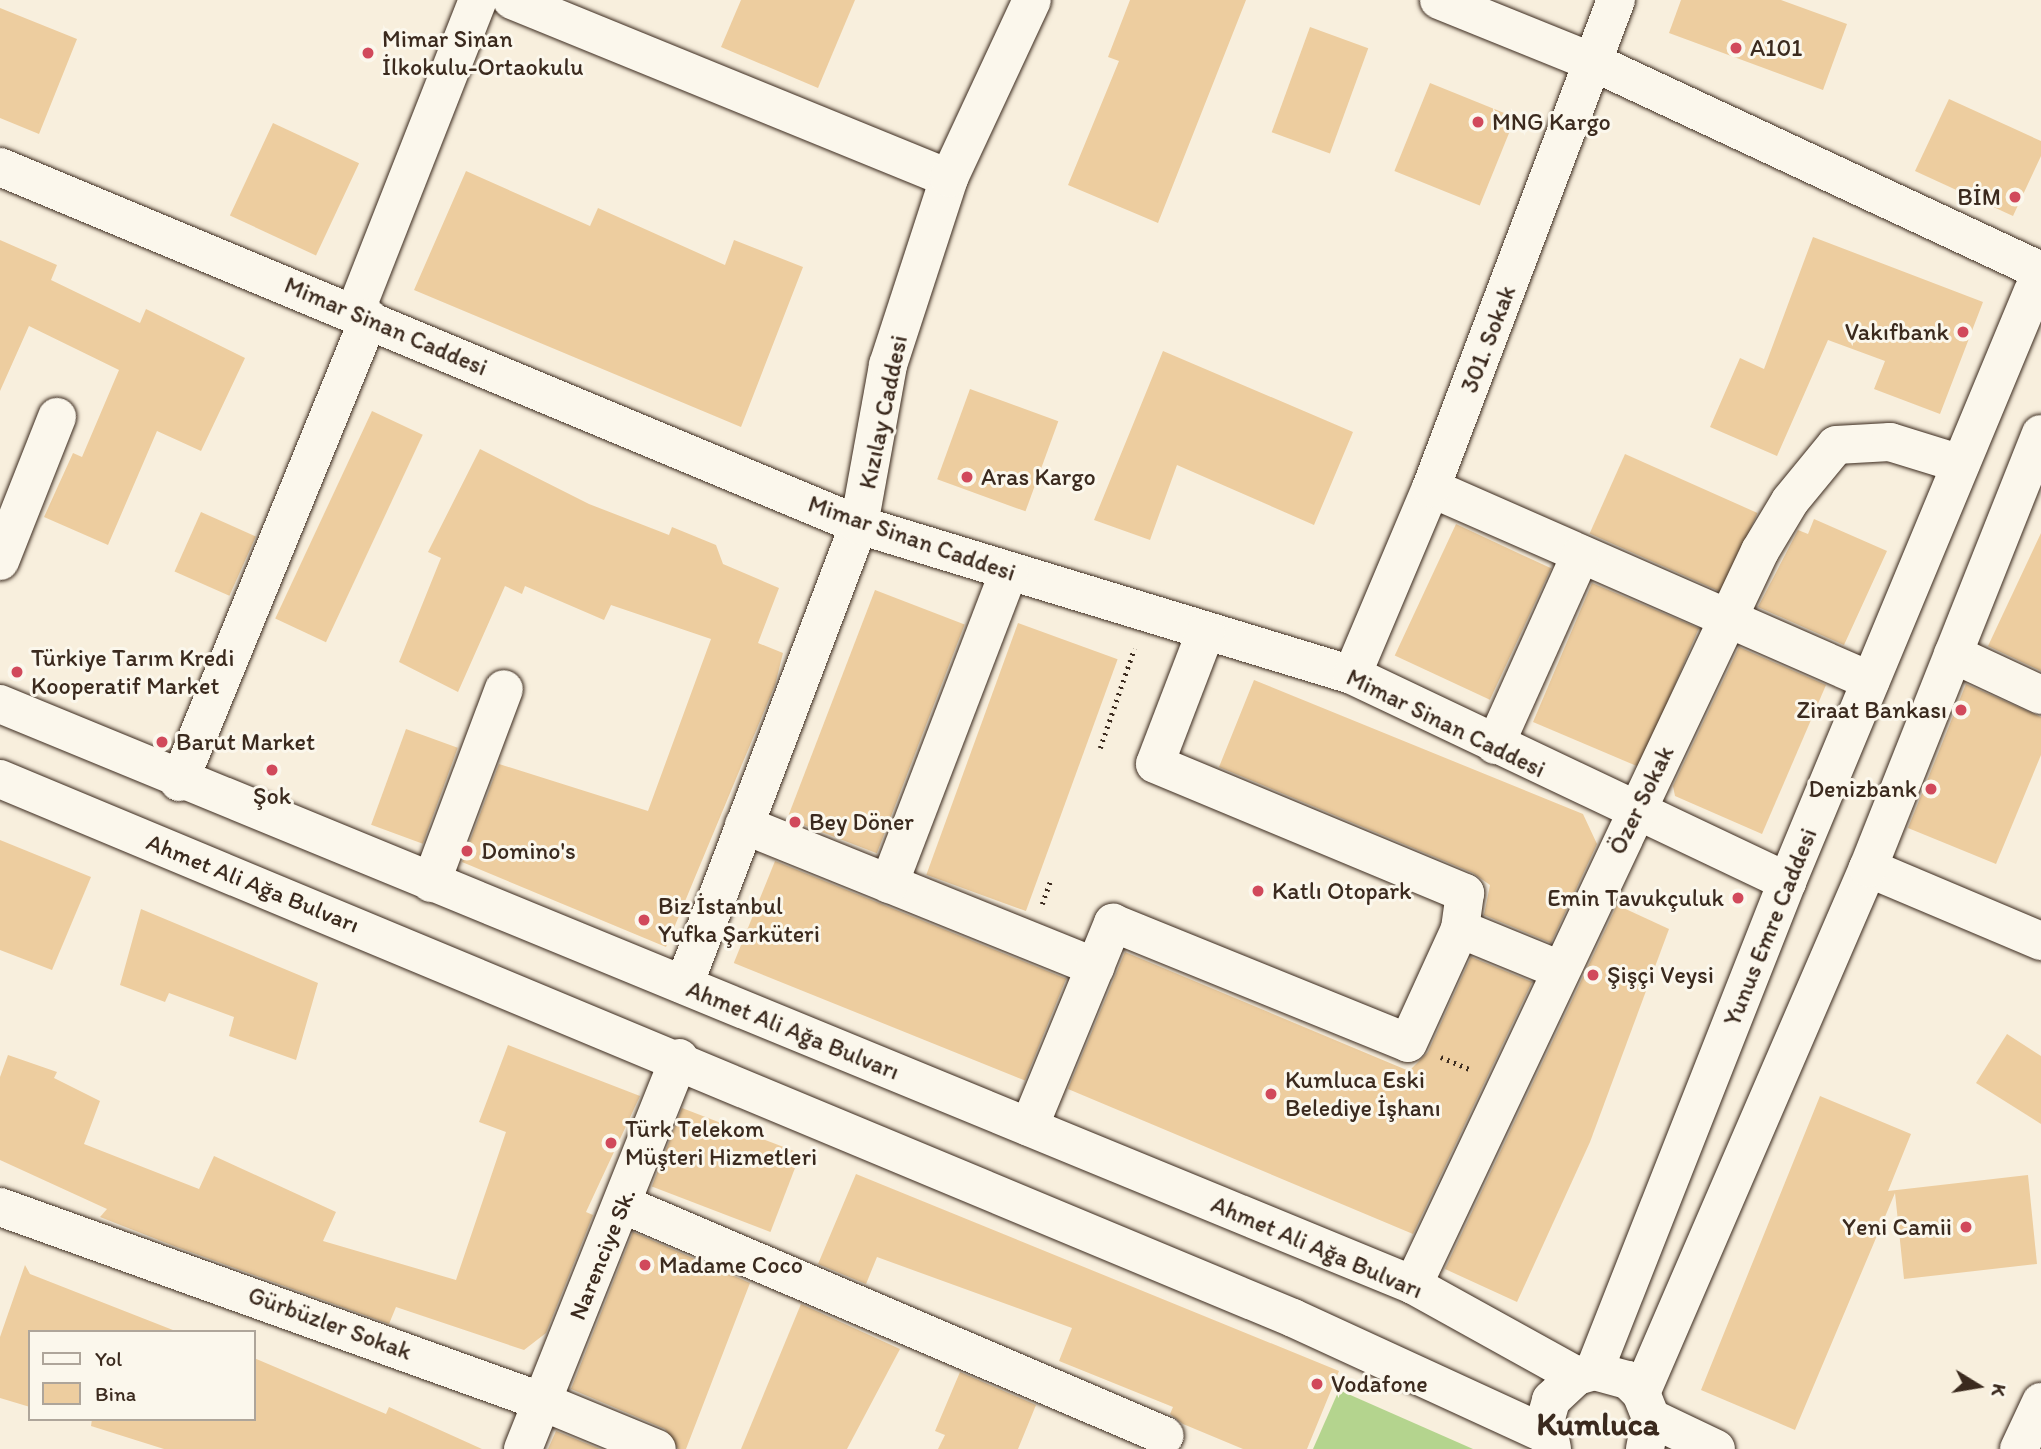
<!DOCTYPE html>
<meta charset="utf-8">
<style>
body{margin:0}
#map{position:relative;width:2041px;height:1449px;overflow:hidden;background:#f8efdd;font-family:Itim,sans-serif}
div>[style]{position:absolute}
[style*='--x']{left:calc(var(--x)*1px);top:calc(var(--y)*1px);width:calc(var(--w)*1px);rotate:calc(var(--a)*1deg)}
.green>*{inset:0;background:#b4d48e}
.building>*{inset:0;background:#edcd9f;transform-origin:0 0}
.path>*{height:4.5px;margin-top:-2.25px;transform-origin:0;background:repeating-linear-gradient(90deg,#3b2a1e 0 2px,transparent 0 7px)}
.roads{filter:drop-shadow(0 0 2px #3b2a1e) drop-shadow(0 0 2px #3b2a1e)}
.minor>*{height:38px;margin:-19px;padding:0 19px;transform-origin:19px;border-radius:19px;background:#fbf7ec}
.major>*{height:38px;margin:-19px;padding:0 19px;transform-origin:19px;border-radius:19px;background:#fbf7ec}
.highway>*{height:38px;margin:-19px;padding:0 19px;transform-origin:19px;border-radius:19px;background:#fbf7ec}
.dots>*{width:19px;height:19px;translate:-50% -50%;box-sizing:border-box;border:4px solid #fbf7ec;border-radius:50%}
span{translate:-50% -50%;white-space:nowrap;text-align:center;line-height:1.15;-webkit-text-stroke:6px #fbf7ec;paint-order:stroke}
.poi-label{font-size:24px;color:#3b2a1e}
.left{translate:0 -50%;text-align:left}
.right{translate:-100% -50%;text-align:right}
.street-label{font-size:24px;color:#3b2a1e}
.district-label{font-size:32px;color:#3b2a1e;font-weight:700}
.legend{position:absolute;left:28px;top:1330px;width:228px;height:91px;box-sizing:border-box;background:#fbf7ec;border:2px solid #aea59a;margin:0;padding:9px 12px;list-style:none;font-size:21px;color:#3b2a1e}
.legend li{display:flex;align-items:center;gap:14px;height:35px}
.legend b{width:35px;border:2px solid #aea59a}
.north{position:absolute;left:1943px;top:1351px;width:70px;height:70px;-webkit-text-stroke:5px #fbf7ec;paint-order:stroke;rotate:101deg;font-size:19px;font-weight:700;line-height:28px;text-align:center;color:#3b2a1e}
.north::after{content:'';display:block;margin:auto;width:24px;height:32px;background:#3b2a1e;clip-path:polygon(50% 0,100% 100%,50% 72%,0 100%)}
</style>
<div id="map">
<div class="green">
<div style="clip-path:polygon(1339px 1390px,1473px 1449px,1313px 1449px)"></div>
</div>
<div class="building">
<div style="clip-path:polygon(741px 0,855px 0,818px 88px,721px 47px)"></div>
<div style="clip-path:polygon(1130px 0,1246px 0,1158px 223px,1068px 185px,1119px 61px,1108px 57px)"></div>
<div style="clip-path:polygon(1681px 0,1781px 0,1847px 24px,1823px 90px,1669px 33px)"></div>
<div style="clip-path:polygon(0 8px,77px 39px,39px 134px,0 118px)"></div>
<div style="left:1310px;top:27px;width:62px;height:112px;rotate:20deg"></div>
<div style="left:1430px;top:83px;width:92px;height:95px;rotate:22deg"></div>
<div style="clip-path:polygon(1949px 99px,2041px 141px,2041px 156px,2013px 216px,1915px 171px)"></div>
<div style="left:273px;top:123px;width:95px;height:102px;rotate:25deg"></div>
<div style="clip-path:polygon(466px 171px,590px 226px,598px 208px,725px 265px,734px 240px,803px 267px,741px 427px,414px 290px)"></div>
<div style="clip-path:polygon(1813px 237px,1983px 302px,1940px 414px,1874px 389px,1885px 361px,1828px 340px,1777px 456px,1710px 427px,1740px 358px,1764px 369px)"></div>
<div style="clip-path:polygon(0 240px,57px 265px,51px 280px,140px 323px,146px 309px,245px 358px,201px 451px,157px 431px,108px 545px,44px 517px,73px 453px,82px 457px,119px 370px,29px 326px,0 391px)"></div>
<div style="clip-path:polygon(1163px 351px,1353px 432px,1314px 525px,1177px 465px,1150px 540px,1094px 520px)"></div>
<div style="left:970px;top:389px;width:94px;height:96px;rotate:20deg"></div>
<div style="left:372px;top:411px;width:56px;height:229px;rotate:25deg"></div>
<div style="clip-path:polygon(480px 449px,589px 504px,669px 535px,672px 527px,716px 545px,723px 564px,779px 588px,758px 643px,783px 653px,775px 685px,666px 947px,462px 862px,499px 764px,648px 811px,711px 639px,611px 605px,604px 620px,525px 586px,522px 594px,505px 586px,458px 692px,399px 662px,441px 558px,428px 552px)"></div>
<div style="left:1625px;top:454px;width:145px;height:87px;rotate:24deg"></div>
<div style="left:201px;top:512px;width:60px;height:65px;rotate:24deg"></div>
<div style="clip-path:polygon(1814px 519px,1887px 551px,1844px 645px,1758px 607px,1798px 530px,1808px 534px)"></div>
<div style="left:1456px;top:524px;width:105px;height:145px;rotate:25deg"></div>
<div style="clip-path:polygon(2041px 533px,2041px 671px,1988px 646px)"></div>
<div style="left:1592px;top:583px;width:116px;height:151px;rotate:23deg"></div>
<div style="left:875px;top:590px;width:96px;height:245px;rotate:21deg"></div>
<div style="left:1018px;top:623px;width:106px;height:268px;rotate:20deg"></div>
<div style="clip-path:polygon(1739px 647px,1826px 685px,1762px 834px,1675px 796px,1673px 786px)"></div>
<div style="clip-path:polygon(1254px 680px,1583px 814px,1597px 844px,1551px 943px,1484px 915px,1490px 885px,1473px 873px,1219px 767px)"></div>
<div style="clip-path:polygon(1966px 684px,2041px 717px,2041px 755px,1996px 864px,1908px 828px)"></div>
<div style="left:406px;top:729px;width:55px;height:102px;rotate:20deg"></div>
<div style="clip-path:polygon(0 840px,91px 877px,52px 970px,0 950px)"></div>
<div style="left:775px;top:861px;width:314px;height:110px;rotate:22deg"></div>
<div style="clip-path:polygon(1617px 905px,1669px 929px,1590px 1142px,1517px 1302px,1445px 1269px)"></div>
<div style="clip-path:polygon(141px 909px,318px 983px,296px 1060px,229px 1036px,234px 1017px,169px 993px,165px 1002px,120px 985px)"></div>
<div style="clip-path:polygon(1125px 952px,1409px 1071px,1428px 1052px,1471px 957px,1532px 982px,1413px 1234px,1068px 1089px)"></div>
<div style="clip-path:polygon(2007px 1034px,2041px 1056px,2041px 1124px,1976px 1083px)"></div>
<div style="clip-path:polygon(508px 1045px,640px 1096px,586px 1212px,593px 1215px,546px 1333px,524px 1350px,396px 1307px,389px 1324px,174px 1246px,100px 1217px,107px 1209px,0 1160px,0 1077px,8px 1055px,57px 1072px,54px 1078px,100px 1101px,84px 1144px,199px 1189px,214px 1156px,336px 1212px,323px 1241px,456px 1280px,506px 1132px,479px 1122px)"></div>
<div style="clip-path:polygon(1820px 1096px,1911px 1134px,1888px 1191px,2028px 1175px,2037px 1264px,1904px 1279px,1895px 1193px,1795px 1430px,1701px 1390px)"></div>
<div style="left:682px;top:1108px;width:127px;height:84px;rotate:21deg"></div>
<div style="clip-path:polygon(856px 1174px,1339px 1371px,1307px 1449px,1243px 1449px,1183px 1424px,1170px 1414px,1173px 1407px,1059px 1361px,1072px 1328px,877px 1257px,866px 1284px,818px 1264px)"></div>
<div style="clip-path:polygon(633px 1232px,750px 1283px,686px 1449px,678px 1449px,665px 1429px,571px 1389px)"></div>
<div style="clip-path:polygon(25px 1265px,30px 1274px,178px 1332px,30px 1332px,30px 1407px,0 1398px,0 1337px)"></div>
<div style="clip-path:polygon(801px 1304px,900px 1349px,847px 1449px,741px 1449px)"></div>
<div style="clip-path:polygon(254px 1358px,386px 1414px,389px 1407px,482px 1449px,164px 1449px,91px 1426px,92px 1419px,254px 1419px)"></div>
<div style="clip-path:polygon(960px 1372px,1036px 1405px,1018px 1449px,938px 1449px,945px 1435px,935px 1431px)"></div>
<div style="clip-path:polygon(556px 1431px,600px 1449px,548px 1449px)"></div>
</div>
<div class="path">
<div style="--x:1100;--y:748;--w:105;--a:-71"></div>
<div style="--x:1042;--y:904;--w:23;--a:-70"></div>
<div style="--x:1441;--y:1057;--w:34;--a:23"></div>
</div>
<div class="roads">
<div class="minor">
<div style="--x:512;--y:0;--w:472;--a:22.2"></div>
<div style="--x:1439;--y:0;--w:168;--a:22"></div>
<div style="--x:1595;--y:63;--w:483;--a:25"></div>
<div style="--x:0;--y:167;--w:931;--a:22.62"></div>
<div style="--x:859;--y:525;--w:515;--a:16.92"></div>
<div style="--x:1352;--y:675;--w:482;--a:25.4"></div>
<div style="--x:355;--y:312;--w:335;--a:-68.5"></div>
<div style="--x:1431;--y:488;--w:480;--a:23.7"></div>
<div style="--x:0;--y:561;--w:155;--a:-68.4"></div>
<div style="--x:1206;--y:631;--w:142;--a:111"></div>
<div style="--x:1155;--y:764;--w:336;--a:22.6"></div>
<div style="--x:1465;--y:893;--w:36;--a:98"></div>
<div style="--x:1460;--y:929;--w:108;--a:22.3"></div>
<div style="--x:1953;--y:654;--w:97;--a:25"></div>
<div style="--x:1352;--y:675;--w:203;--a:-67.1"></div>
<div style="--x:1431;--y:488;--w:522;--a:-69.24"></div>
<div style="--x:1495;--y:745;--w:209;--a:-65.8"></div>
<div style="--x:179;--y:782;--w:501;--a:-67.73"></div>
<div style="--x:744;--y:825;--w:379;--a:22"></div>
<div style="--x:1095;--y:967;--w:173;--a:112.4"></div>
<div style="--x:1868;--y:868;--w:188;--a:22.9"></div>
<div style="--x:431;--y:883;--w:207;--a:-69.4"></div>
<div style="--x:889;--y:884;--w:335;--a:-69"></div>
<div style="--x:1095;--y:967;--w:48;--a:-67.8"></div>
<div style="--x:1113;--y:923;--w:318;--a:22.1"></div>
<div style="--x:1408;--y:1043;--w:125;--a:-65.5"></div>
<div style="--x:684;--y:985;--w:492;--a:-69.2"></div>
<div style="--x:859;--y:525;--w:163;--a:-79.7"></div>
<div style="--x:888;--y:365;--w:197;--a:-71.9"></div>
<div style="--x:949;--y:178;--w:196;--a:-65"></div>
<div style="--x:622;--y:1204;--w:590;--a:23.13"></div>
<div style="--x:0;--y:1207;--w:577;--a:19.75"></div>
<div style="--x:543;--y:1402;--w:123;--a:22.4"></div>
<div style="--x:1413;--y:1285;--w:812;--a:-64.7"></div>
<div style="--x:1760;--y:551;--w:58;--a:-59"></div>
<div style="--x:1790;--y:501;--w:72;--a:-50.6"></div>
<div style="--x:1836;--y:445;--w:54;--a:-3.2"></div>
<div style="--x:1890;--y:442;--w:74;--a:17.2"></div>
<div style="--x:1594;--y:1371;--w:526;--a:-68.46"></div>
<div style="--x:1787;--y:882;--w:640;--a:-67.4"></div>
<div style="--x:1641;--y:1393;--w:572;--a:-66.62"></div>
<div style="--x:1868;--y:868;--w:467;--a:-68.3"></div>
<div style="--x:523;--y:1449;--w:421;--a:-68.2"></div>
<div style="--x:2019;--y:1449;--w:52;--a:-64.9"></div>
</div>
<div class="major">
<div style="--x:1651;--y:1418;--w:72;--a:25.5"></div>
</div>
<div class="highway">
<div style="--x:0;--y:704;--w:1528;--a:22.35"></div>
<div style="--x:1413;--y:1285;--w:188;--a:29"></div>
<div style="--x:0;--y:779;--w:1401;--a:22.63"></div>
<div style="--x:1293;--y:1318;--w:280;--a:24.7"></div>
<div style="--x:1552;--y:1449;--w:32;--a:-101"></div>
<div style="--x:1546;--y:1418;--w:19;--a:-74"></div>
<div style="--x:1551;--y:1400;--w:35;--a:-43"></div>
<div style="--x:1577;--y:1376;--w:18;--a:-16"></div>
<div style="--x:1594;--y:1371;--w:35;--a:15"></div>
<div style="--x:1628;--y:1380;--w:18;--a:45"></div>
<div style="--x:1641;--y:1393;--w:27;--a:68"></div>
<div style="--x:1651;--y:1418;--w:32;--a:101"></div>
</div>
</div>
<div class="dots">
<div style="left:1736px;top:48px;background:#d1495b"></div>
<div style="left:368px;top:53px;background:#d1495b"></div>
<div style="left:1478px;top:122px;background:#d1495b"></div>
<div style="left:2015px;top:197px;background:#d1495b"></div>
<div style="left:1963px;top:332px;background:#d1495b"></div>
<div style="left:967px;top:477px;background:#d1495b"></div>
<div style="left:17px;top:672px;background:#d1495b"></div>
<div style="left:1961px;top:710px;background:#d1495b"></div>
<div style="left:162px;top:742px;background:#d1495b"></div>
<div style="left:272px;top:770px;background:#d1495b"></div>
<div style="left:1931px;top:789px;background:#d1495b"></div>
<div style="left:795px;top:822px;background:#d1495b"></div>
<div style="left:467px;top:851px;background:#d1495b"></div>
<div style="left:1258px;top:891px;background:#d1495b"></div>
<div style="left:1738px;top:898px;background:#d1495b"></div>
<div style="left:644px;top:920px;background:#d1495b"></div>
<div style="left:1593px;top:975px;background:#d1495b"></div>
<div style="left:1271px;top:1094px;background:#d1495b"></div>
<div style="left:611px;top:1143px;background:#d1495b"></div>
<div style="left:1966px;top:1227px;background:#d1495b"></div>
<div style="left:645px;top:1265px;background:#d1495b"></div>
<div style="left:1317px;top:1384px;background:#d1495b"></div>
</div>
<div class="poi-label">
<span class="left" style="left:382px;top:53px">Mimar Sinan<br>İlkokulu-Ortaokulu</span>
<span class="left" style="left:1750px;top:48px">A101</span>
<span class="left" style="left:1492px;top:122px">MNG Kargo</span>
<span class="right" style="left:2001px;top:197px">BİM</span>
<span class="right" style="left:1949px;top:332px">Vakıfbank</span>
<span class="left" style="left:981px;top:477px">Aras Kargo</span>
<span class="left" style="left:31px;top:672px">Türkiye Tarım Kredi<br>Kooperatif Market</span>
<span class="right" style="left:1947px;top:710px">Ziraat Bankası</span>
<span class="left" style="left:176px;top:742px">Barut Market</span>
<span class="right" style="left:1917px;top:789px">Denizbank</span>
<span style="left:272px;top:796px">Şok</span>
<span class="left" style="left:809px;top:822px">Bey Döner</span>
<span class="left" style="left:481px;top:851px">Domino's</span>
<span class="left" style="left:1272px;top:891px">Katlı Otopark</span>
<span class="right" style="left:1724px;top:898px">Emin Tavukçuluk</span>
<span class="left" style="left:658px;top:920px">Biz İstanbul<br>Yufka Şarküteri</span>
<span class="left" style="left:1607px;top:975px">Şişçi Veysi</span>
<span class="left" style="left:1285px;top:1094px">Kumluca Eski<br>Belediye İşhanı</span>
<span class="left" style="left:625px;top:1143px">Türk Telekom<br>Müşteri Hizmetleri</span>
<span class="right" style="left:1952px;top:1227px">Yeni Camii</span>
<span class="left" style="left:659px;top:1265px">Madame Coco</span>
<span class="left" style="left:1331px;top:1384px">Vodafone</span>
</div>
<div class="street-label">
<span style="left:386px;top:326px;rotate:23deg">Mimar Sinan Caddesi</span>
<span style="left:1488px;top:339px;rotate:-69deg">301. Sokak</span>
<span style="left:883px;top:412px;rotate:-78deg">Kızılay Caddesi</span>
<span style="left:912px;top:538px;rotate:19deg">Mimar Sinan Caddesi</span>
<span style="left:1446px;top:723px;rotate:26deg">Mimar Sinan Caddesi</span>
<span style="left:1641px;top:800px;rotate:-64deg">Özer Sokak</span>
<span style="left:253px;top:883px;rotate:22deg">Ahmet Ali Ağa Bulvarı</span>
<span style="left:1770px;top:927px;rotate:-68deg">Yunus Emre Caddesi</span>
<span style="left:793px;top:1030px;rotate:22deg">Ahmet Ali Ağa Bulvarı</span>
<span style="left:1317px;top:1247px;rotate:23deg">Ahmet Ali Ağa Bulvarı</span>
<span style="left:602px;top:1254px;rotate:-68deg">Narenciye Sk.</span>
<span style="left:330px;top:1323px;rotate:20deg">Gürbüzler Sokak</span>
</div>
<div class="district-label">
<span style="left:1598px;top:1424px">Kumluca</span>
</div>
<ul class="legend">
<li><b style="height:9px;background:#fbf7ec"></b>Yol</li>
<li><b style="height:19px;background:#edcd9f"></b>Bina</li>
</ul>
<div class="north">K</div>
</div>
